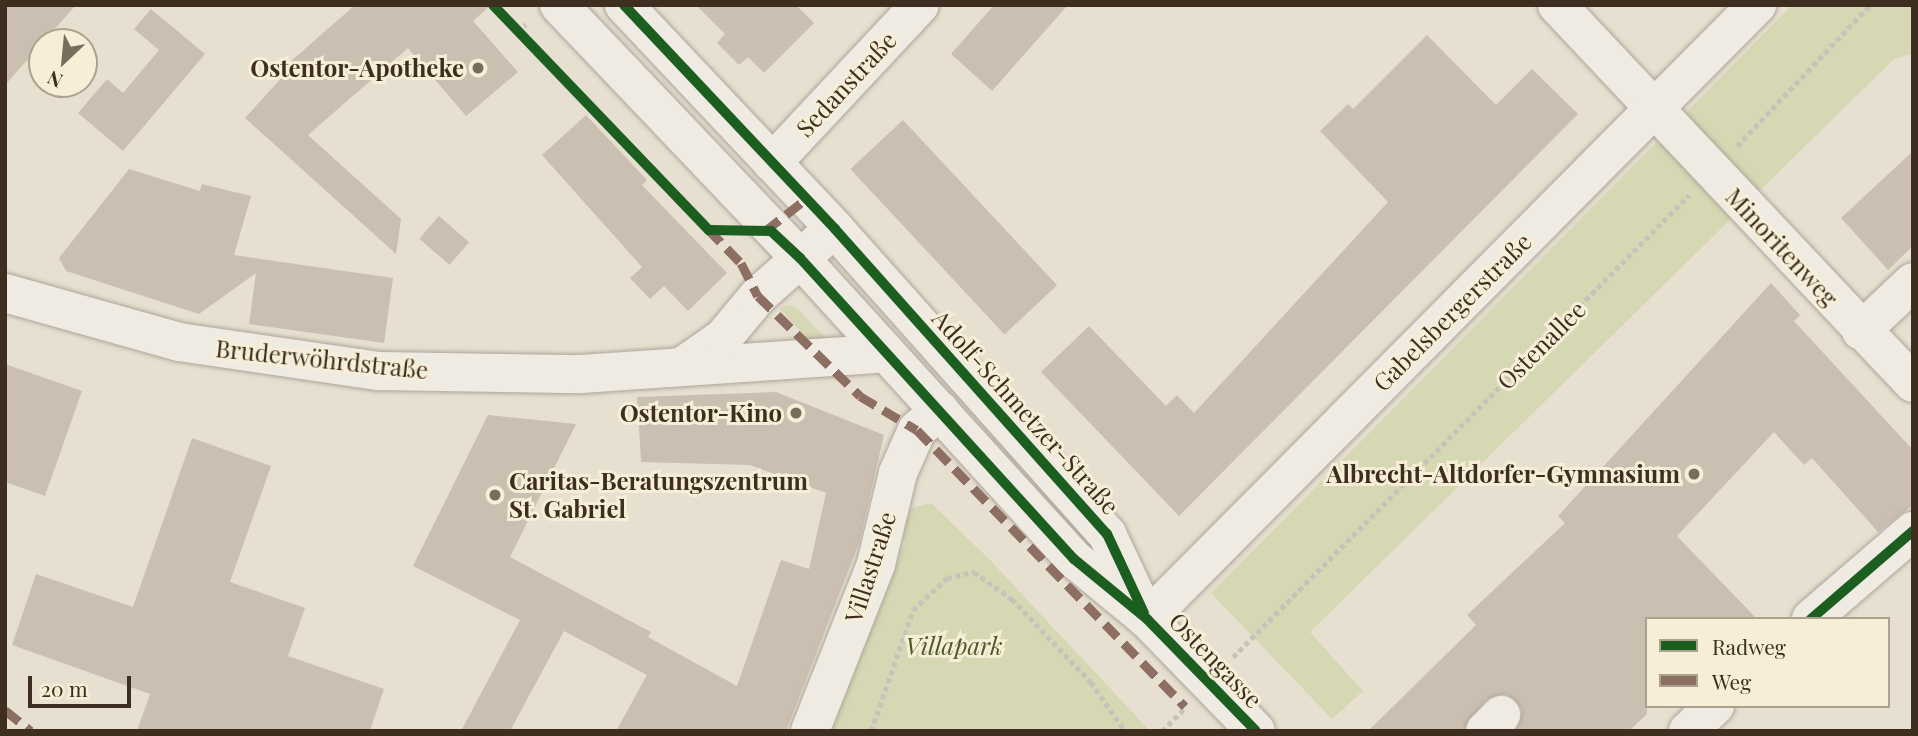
<!DOCTYPE html>
<meta charset="utf-8">
<style>
body{margin:0}
#map{position:relative;width:1918px;height:736px;overflow:hidden;background:#e7e0d1;font-family:"Playfair Display",serif}
div>[style]{position:absolute}
[style*='--x']{left:calc(var(--x)*1px);top:calc(var(--y)*1px);width:calc(var(--w)*1px);rotate:calc(var(--a)*1deg)}
.green>*{inset:0;background:#d6d7b3}
.building>*{inset:0;background:#cbbfb2;transform-origin:0 0}
.path>*{height:4.5px;margin-top:-2.25px;transform-origin:0;background:repeating-linear-gradient(90deg,#c8c2b9 0 5px,transparent 0 8.5px)}
.roads{filter:drop-shadow(0 0 2px #ada599) drop-shadow(0 0 2px #ada599)}
.street>*{height:38px;margin:-19px;padding:0 19px;transform-origin:19px;border-radius:19px;background:#efebe3}
.quiet>*{height:9px;margin-top:-4.5px;transform-origin:0;background:repeating-linear-gradient(90deg,#8d6e63 0 18px,transparent 0 27px)}
.cycleway>*{height:10px;margin:-5px;padding:0 5px;transform-origin:5px;border-radius:5px;background:#1b5e20}
.dots>*{width:19px;height:19px;translate:-50% -50%;box-sizing:border-box;border:4px solid #f7eed8;border-radius:50%}
span{translate:-50% -50%;white-space:nowrap;text-align:center;line-height:1.15;-webkit-text-stroke:6px #f7eed8;paint-order:stroke}
.poi-label{font-size:24px;color:#3d2e20;font-weight:700}
.right{translate:-100% -50%;text-align:right}
.left{translate:0 -50%;text-align:left}
.street-label{font-size:24px;color:#3d2e20}
.park-label{font-size:24px;color:#4d5a26;font-style:italic}
.frame{position:absolute;inset:0;border:7px solid #3d2e20;pointer-events:none}
.legend{position:absolute;left:1645px;top:617px;width:245px;height:91px;box-sizing:border-box;background:#f7eed8;border:2px solid #ada18e;margin:0;padding:9px 12px;list-style:none;font-size:21px;color:#3d2e20}
.legend li{display:flex;align-items:center;gap:14px;height:35px}
.legend b{width:35px;border:2px solid #ada18e}
.north{position:absolute;left:28px;top:28px;width:70px;height:70px;box-sizing:border-box;background:#f7eed8;border:2px solid #ada18e;border-radius:50%;rotate:206deg;font-size:19px;font-weight:700;line-height:28px;text-align:center;color:#3d2e20}
.north::after{content:'';display:block;margin:auto;width:24px;height:32px;background:#786c5e;clip-path:polygon(50% 0,100% 100%,50% 72%,0 100%)}
.scale{position:absolute;left:28px;top:676px;width:103px;height:32px;box-sizing:border-box;border:4px solid #3d2e20;border-top:0;padding-left:9px;font-size:21px;line-height:24px;white-space:nowrap;color:#3d2e20;-webkit-text-stroke:5px #f7eed8;paint-order:stroke}
</style>
<div id="map">
<div class="green">
<div style="clip-path:polygon(1792px 5px,1913px 5px,1913px 53px,1893px 60px,1310px 632px,1363px 691px,1332px 719px,1211px 593px)"></div>
<div style="clip-path:polygon(788px 305px,797px 308px,831px 344px,817px 349px,780px 309px)"></div>
<div style="clip-path:polygon(931px 503px,991px 561px,1150px 731px,832px 731px,905px 542px,897px 536px,912px 508px)"></div>
</div>
<div class="building">
<div style="clip-path:polygon(5px 5px,76px 5px,5px 85px)"></div>
<div style="clip-path:polygon(355px 5px,491px 5px,473px 21px,518px 72px,466px 116px,408px 48px,308px 135px,401px 219px,396px 254px,245px 118px,286px 73px,282px 69px)"></div>
<div style="clip-path:polygon(696px 5px,796px 5px,814px 23px,764px 73px,748px 57px,739px 65px,717px 43px,725px 34px)"></div>
<div style="clip-path:polygon(994px 5px,1068px 5px,992px 91px,951px 54px)"></div>
<div style="clip-path:polygon(151px 9px,205px 54px,123px 151px,78px 113px,107px 79px,123px 93px,159px 50px,134px 29px)"></div>
<div style="clip-path:polygon(1427px 35px,1496px 105px,1532px 69px,1578px 114px,1179px 516px,1041px 372px,1089px 326px,1166px 406px,1177px 395px,1194px 413px,1388px 202px,1320px 131px,1348px 104px,1353px 109px)"></div>
<div style="clip-path:polygon(586px 115px,647px 180px,642px 185px,727px 273px,688px 311px,664px 286px,650px 299px,630px 278px,642px 267px,542px 155px)"></div>
<div style="left:903px;top:120px;width:226px;height:72px;rotate:47deg"></div>
<div style="clip-path:polygon(1913px 151px,1913px 246px,1888px 270px,1841px 218px)"></div>
<div style="clip-path:polygon(129px 169px,200px 191px,202px 184px,251px 196px,234px 255px,393px 278px,384px 343px,249px 324px,256px 273px,199px 314px,66px 271px,59px 258px)"></div>
<div style="left:439px;top:216px;width:40px;height:30px;rotate:41deg"></div>
<div style="clip-path:polygon(1771px 283px,1800px 315px,1794px 321px,1913px 450px,1913px 505px,1878px 532px,1812px 458px,1804px 465px,1774px 432px,1677px 536px,1757px 619px,1647px 619px,1647px 714px,1629px 731px,1516px 731px,1522px 709px,1506px 694px,1486px 700px,1464px 731px,1368px 731px,1476px 625px,1467px 615px,1565px 523px,1558px 516px)"></div>
<div style="clip-path:polygon(5px 364px,82px 391px,45px 496px,5px 482px)"></div>
<div style="clip-path:polygon(776px 392px,884px 435px,859px 543px,786px 731px,616px 731px,647px 675px,564px 631px,510px 731px,461px 731px,520px 620px,413px 566px,488px 415px,576px 424px,510px 557px,651px 632px,648px 637px,737px 686px,781px 560px,809px 569px,826px 493px,750px 465px,641px 462px,637px 397px)"></div>
<div style="clip-path:polygon(192px 438px,271px 466px,230px 582px,305px 608px,288px 656px,384px 689px,370px 731px,137px 731px,150px 694px,12px 645px,36px 574px,133px 607px)"></div>
</div>
<div class="path">
<div style="--x:517;--y:31;--w:11;--a:-38"></div>
<div style="--x:1737;--y:146;--w:194;--a:-46.7"></div>
<div style="--x:1233;--y:657;--w:649;--a:-45.37"></div>
<div style="--x:871;--y:731;--w:128;--a:-70.9"></div>
<div style="--x:913;--y:610;--w:47;--a:-43.3"></div>
<div style="--x:947;--y:578;--w:28;--a:-13"></div>
<div style="--x:974;--y:572;--w:47;--a:35.4"></div>
<div style="--x:1012;--y:599;--w:115;--a:46.4"></div>
<div style="--x:1091;--y:682;--w:60;--a:55.2"></div>
<div style="--x:1162;--y:731;--w:31;--a:-45"></div>
</div>
<div class="roads">
<div class="street">
<div style="--x:559;--y:5;--w:349;--a:46.4"></div>
<div style="--x:800;--y:258;--w:407;--a:47.7"></div>
<div style="--x:1074;--y:559;--w:94;--a:39.4"></div>
<div style="--x:1147;--y:619;--w:156;--a:45.8"></div>
<div style="--x:624;--y:5;--w:308;--a:46.7"></div>
<div style="--x:835;--y:229;--w:409;--a:48.3"></div>
<div style="--x:1107;--y:534;--w:85;--a:64.9"></div>
<div style="--x:1557;--y:5;--w:519;--a:46.72"></div>
<div style="--x:772;--y:163;--w:216;--a:-46.9"></div>
<div style="--x:5;--y:293;--w:181;--a:15.7"></div>
<div style="--x:179;--y:342;--w:202;--a:8.3"></div>
<div style="--x:379;--y:371;--w:202;--a:0.9"></div>
<div style="--x:581;--y:374;--w:306;--a:-3.9"></div>
<div style="--x:1861;--y:331;--w:71;--a:-43.3"></div>
<div style="--x:687;--y:363;--w:44;--a:-34.8"></div>
<div style="--x:723;--y:338;--w:55;--a:-50.2"></div>
<div style="--x:758;--y:296;--w:81;--a:-41.5"></div>
<div style="--x:1147;--y:619;--w:866;--a:-45.19"></div>
<div style="--x:1811;--y:619;--w:135;--a:-40.8"></div>
<div style="--x:810;--y:731;--w:180;--a:-68.4"></div>
<div style="--x:876;--y:564;--w:94;--a:-76.4"></div>
<div style="--x:898;--y:473;--w:47;--a:-66.2"></div>
<div style="--x:917;--y:430;--w:30;--a:-41"></div>
<div style="--x:1485;--y:731;--w:23;--a:-45"></div>
<div style="--x:1688;--y:731;--w:37;--a:-43"></div>
</div>
</div>
<div class="quiet">
<div style="--x:708;--y:229;--w:47;--a:45.9"></div>
<div style="--x:741;--y:263;--w:37;--a:63"></div>
<div style="--x:758;--y:296;--w:143;--a:44.4"></div>
<div style="--x:860;--y:396;--w:66;--a:30.8"></div>
<div style="--x:917;--y:430;--w:385;--a:45.9"></div>
<div style="--x:765;--y:231;--w:52;--a:-38"></div>
<div style="--x:5;--y:710;--w:33;--a:39"></div>
</div>
<div class="cycleway">
<div style="--x:493;--y:5;--w:312;--a:46.2"></div>
<div style="--x:709;--y:230;--w:62;--a:0.9"></div>
<div style="--x:771;--y:231;--w:40;--a:43"></div>
<div style="--x:800;--y:258;--w:407;--a:47.7"></div>
<div style="--x:1074;--y:559;--w:94;--a:39.4"></div>
<div style="--x:1147;--y:619;--w:156;--a:45.8"></div>
<div style="--x:624;--y:5;--w:308;--a:46.7"></div>
<div style="--x:835;--y:229;--w:409;--a:48.3"></div>
<div style="--x:1107;--y:534;--w:87;--a:64.9"></div>
<div style="--x:1811;--y:619;--w:135;--a:-40.8"></div>
</div>
<div class="dots">
<div style="left:478px;top:68px;background:#786c5e"></div>
<div style="left:796px;top:413px;background:#786c5e"></div>
<div style="left:1694px;top:474px;background:#786c5e"></div>
<div style="left:495px;top:495px;background:#786c5e"></div>
</div>
<div class="poi-label">
<span class="right" style="left:464px;top:68px">Ostentor-Apotheke</span>
<span class="right" style="left:782px;top:413px">Ostentor-Kino</span>
<span class="right" style="left:1680px;top:474px">Albrecht-Altdorfer-Gymnasium</span>
<span class="left" style="left:509px;top:495px">Caritas-Beratungszentrum<br>St. Gabriel</span>
</div>
<div class="street-label">
<span style="left:846px;top:84px;rotate:-47deg">Sedanstraße</span>
<span style="left:1782px;top:247px;rotate:47deg">Minoritenweg</span>
<span style="left:1452px;top:312px;rotate:-45deg">Gabelsbergerstraße</span>
<span style="left:1541px;top:345px;rotate:-45deg">Ostenallee</span>
<span style="left:322px;top:359px;rotate:6deg">Bruderwöhrdstraße</span>
<span style="left:1026px;top:412px;rotate:48deg">Adolf-Schmetzer-Straße</span>
<span style="left:870px;top:567px;rotate:-72deg">Villastraße</span>
<span style="left:1216px;top:660px;rotate:46deg">Ostengasse</span>
</div>
<div class="park-label">
<span style="left:954px;top:646px">Villapark</span>
</div>
<div class="frame"></div>
<ul class="legend">
<li><b style="height:9px;background:#1b5e20"></b>Radweg</li>
<li><b style="height:9px;background:#8d6e63"></b>Weg</li>
</ul>
<div class="north">N</div>
<div class="scale">20 m</div>
</div>
